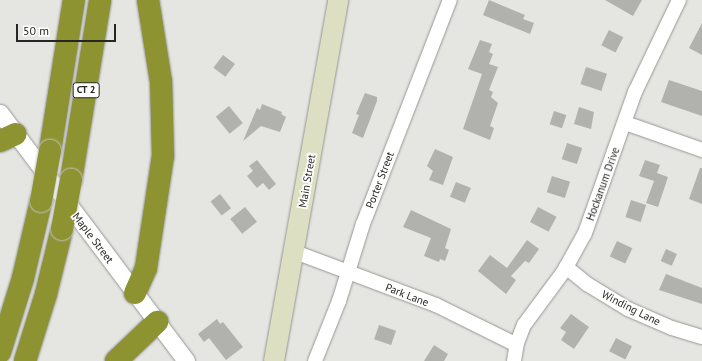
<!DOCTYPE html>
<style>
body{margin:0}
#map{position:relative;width:702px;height:361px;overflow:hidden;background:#e5e5e2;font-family:"PT Sans",sans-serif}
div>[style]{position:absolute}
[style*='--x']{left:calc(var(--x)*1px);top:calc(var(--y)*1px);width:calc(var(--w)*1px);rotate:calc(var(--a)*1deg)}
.building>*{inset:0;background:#b1b1ae;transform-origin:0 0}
.roads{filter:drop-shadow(0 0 1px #969793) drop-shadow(0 0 1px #969793)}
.minor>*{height:14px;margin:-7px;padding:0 7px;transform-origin:7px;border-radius:7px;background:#fff}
.tertiary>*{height:17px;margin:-8.5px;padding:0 8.5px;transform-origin:8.5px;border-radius:8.5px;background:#fff}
.secondary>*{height:20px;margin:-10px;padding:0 10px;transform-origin:10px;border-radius:10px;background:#dcdfc1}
.motorway>*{height:22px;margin:-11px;padding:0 11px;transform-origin:11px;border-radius:11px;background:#8c9330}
.bridges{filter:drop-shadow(0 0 1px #c2c2c2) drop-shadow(0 0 1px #c2c2c2)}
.motorway-bridge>*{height:22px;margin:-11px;padding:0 11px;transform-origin:11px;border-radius:11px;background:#8c9330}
span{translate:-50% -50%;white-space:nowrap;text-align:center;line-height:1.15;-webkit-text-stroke:3.5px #fffffe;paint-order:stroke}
.shield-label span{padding:1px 3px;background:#fffffe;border:1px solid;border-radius:3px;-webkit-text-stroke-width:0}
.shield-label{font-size:10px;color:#262625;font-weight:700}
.street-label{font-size:11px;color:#262625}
.scale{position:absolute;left:16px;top:24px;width:100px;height:18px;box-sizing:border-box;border:2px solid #262625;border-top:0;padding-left:5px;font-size:12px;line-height:14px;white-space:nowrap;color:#262625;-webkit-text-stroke:3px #fffffe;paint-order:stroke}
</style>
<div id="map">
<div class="building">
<div style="clip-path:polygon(489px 0,525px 15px,523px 19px,534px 23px,530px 34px,483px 15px)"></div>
<div style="clip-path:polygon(605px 0,642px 0,633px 16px)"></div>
<div style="clip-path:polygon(702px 23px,702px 55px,689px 48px)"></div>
<div style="left:609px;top:30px;width:16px;height:17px;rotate:27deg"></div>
<div style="clip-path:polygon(480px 40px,492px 44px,489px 52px,493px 54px,489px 64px,498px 67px,489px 90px,493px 92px,491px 97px,498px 103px,490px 126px,494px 128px,490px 140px,463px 129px,482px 74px,468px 69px)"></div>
<div style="left:223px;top:55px;width:15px;height:16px;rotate:37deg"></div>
<div style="left:586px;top:67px;width:22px;height:18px;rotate:18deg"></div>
<div style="clip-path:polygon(669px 80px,702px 91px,702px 116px,661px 102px)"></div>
<div style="clip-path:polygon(365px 93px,377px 97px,377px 101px,363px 138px,352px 133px,359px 115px,356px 114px)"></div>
<div style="clip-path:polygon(262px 104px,282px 112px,281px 114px,286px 117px,280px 132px,261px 126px,243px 141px,257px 108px,260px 110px)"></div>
<div style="left:229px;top:106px;width:22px;height:17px;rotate:51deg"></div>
<div style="clip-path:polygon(579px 107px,594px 112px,591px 129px,574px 124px)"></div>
<div style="left:554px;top:111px;width:13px;height:14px;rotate:18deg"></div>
<div style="left:567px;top:143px;width:16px;height:17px;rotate:18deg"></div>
<div style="clip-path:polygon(435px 149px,453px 157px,443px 185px,429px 180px,433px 171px,427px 166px)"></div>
<div style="clip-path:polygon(257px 160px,276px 184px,269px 190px,263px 183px,257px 188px,247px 176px,253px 171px,249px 166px)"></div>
<div style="clip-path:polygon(645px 160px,660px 165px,657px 173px,668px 177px,658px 207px,646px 203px,654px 181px,639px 176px)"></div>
<div style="clip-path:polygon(700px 168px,702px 168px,702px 204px,689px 199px)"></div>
<div style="left:552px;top:176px;width:19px;height:17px;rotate:18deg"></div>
<div style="left:456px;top:182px;width:16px;height:16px;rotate:22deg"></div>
<div style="left:220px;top:194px;width:18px;height:12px;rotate:52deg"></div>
<div style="left:631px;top:200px;width:16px;height:18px;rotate:18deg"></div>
<div style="left:245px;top:207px;width:19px;height:19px;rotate:51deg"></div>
<div style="left:538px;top:207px;width:21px;height:17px;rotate:28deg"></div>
<div style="clip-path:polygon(411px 210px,451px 229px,445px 248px,449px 250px,445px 261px,440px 259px,439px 262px,424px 256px,431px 238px,403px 227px)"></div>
<div style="clip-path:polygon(527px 240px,539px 249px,529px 263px,525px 261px,511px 276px,516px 280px,506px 294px,478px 271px,490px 255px,507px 268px)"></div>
<div style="left:617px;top:241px;width:17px;height:17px;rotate:25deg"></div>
<div style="left:666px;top:249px;width:12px;height:13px;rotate:24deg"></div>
<div style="clip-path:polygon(666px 274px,702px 288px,702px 304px,659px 290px)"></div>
<div style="clip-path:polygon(571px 314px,589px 327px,574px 349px,561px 340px,566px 332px,560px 328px)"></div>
<div style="clip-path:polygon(217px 319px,220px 324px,223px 322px,243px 347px,226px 360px,209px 338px,204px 342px,198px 334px)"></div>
<div style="left:379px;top:325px;width:18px;height:15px;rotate:19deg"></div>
<div style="left:616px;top:338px;width:18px;height:15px;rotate:27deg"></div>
<div style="clip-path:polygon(434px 345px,448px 354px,444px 361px,424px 361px)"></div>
</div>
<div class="roads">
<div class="minor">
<div style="--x:625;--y:123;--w:82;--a:19.3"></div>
<div style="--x:295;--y:252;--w:151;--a:20.6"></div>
<div style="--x:436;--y:305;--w:90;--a:26.3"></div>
<div style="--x:566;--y:267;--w:27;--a:39"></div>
<div style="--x:587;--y:284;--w:48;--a:31.4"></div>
<div style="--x:628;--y:309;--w:48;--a:23.4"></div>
<div style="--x:672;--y:328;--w:31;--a:17"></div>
<div style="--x:315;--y:361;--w:65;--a:-68.2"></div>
<div style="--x:339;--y:301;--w:81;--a:-72.7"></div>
<div style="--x:363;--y:224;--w:240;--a:-68.8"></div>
<div style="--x:514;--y:361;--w:18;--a:-81"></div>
<div style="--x:517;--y:343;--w:19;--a:-69"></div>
<div style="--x:524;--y:325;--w:67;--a:-53.5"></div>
<div style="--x:564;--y:271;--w:43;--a:-61.1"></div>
<div style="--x:585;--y:233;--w:150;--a:-70.5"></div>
<div style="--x:635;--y:92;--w:102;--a:-64.4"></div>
</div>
<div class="tertiary">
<div style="--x:0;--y:113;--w:310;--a:53.1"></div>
</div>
<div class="secondary">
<div style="--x:274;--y:361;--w:367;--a:-79.9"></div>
</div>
<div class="motorway">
<div style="--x:0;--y:141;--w:17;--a:-24"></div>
<div style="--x:50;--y:151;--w:153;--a:-81"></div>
<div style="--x:71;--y:180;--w:182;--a:-80.8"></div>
<div style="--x:135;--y:293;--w:27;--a:-66"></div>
<div style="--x:146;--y:268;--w:113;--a:-81.4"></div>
<div style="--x:163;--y:156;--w:74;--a:-91.5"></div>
<div style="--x:161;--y:82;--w:83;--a:-99"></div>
<div style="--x:0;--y:352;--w:77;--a:-72.7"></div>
<div style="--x:23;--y:278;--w:79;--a:-76.8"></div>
<div style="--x:25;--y:361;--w:70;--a:-72.6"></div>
<div style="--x:46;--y:294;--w:67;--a:-76.2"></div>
<div style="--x:116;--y:361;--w:57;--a:-43.6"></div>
</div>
</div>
<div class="bridges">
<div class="motorway-bridge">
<div style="--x:41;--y:201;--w:51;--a:-79.8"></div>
<div style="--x:62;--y:229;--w:50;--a:-79.6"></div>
</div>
</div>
<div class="shield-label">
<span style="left:86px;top:90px">CT 2</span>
</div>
<div class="street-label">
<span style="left:380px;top:180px;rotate:-69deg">Porter Street</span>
<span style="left:307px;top:181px;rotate:-80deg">Main Street</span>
<span style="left:603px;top:184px;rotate:-70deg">Hockanum Drive</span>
<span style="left:93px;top:238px;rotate:53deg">Maple Street</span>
<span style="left:407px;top:295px;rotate:21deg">Park Lane</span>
<span style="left:631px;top:308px;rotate:27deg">Winding Lane</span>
</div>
<div class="scale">50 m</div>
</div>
